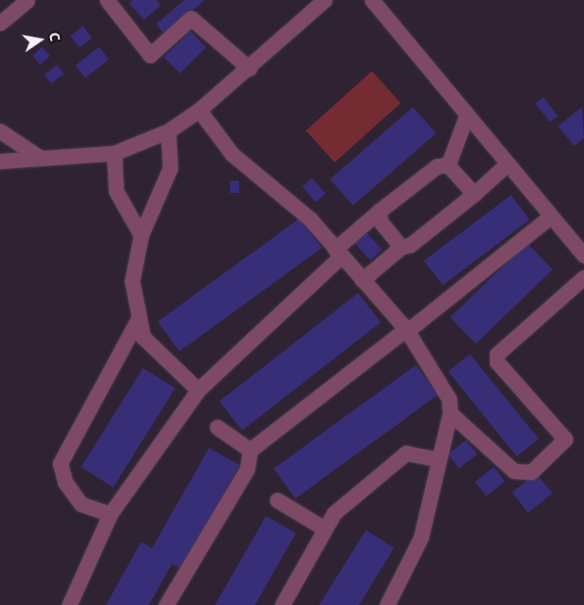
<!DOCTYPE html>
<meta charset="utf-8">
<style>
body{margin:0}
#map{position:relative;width:584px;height:605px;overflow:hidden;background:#2f2333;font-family:"Open Sans",sans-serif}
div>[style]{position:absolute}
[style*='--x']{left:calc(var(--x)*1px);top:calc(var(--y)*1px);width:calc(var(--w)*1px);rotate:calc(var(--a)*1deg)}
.green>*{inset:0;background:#742c32;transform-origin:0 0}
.building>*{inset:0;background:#382d77;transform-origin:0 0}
.roads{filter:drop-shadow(0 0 1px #4b404f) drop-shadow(0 0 1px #4b404f)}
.minor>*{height:15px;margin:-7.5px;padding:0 7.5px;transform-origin:7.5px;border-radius:7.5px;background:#7e4965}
span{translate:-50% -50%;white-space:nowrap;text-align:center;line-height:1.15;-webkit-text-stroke:4px #140f16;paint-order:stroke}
.north{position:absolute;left:15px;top:15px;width:50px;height:50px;-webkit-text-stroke:4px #140f16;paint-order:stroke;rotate:78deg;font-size:14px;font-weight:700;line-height:20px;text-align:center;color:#f7f0fb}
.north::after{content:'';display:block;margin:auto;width:18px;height:22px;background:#f7f0fb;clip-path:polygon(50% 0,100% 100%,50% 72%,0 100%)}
</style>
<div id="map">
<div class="green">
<div style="left:372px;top:71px;width:43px;height:89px;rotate:48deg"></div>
</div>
<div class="building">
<div style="clip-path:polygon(133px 0,156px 0,161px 5px,144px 20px,129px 3px)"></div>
<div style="clip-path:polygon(184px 0,205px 0,164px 34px,156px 24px)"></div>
<div style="left:83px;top:26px;width:15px;height:16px;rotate:53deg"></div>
<div style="left:190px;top:31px;width:23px;height:37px;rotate:45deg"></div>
<div style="left:42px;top:47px;width:12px;height:13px;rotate:48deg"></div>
<div style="left:99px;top:47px;width:16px;height:30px;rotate:52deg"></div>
<div style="left:57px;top:65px;width:11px;height:16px;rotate:52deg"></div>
<div style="left:543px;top:97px;width:24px;height:10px;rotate:52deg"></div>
<div style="left:413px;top:107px;width:35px;height:110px;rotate:49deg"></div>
<div style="clip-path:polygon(582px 107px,584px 138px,574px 146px,558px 126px)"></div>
<div style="left:312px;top:178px;width:21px;height:13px;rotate:49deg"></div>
<div style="left:230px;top:181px;width:9px;height:12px"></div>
<div style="left:511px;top:195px;width:31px;height:109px;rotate:53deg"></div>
<div style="left:300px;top:218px;width:37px;height:176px;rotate:54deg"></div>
<div style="left:366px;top:232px;width:24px;height:16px;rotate:48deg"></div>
<div style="left:527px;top:243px;width:37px;height:107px;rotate:46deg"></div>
<div style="left:358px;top:293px;width:37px;height:176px;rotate:52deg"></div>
<div style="left:470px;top:354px;width:109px;height:28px;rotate:51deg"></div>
<div style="left:416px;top:365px;width:37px;height:176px;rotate:54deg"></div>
<div style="left:143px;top:368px;width:38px;height:117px;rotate:32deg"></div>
<div style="left:466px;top:440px;width:18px;height:23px;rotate:52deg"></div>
<div style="clip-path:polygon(209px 448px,240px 465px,181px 569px,172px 564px,149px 605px,106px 605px,141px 542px,152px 548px)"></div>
<div style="left:494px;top:467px;width:18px;height:24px;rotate:52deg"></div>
<div style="left:536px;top:473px;width:26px;height:31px;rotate:51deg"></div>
<div style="clip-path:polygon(266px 516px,296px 533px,255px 605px,215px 605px)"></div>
<div style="clip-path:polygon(366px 530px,394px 548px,359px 605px,319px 605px)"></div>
</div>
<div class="roads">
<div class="minor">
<div style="--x:107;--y:0;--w:70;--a:52"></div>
<div style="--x:150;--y:55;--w:55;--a:-42.1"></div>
<div style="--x:191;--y:18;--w:77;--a:40.8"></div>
<div style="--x:372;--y:0;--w:332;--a:50.3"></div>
<div style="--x:0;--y:23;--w:35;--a:-40"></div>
<div style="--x:199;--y:110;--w:55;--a:53.1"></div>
<div style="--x:232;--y:154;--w:102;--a:39.8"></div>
<div style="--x:310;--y:219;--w:146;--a:48.9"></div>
<div style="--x:406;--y:329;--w:82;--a:58.4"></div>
<div style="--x:449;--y:399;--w:14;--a:86"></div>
<div style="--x:450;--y:413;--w:127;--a:103.2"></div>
<div style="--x:421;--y:537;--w:76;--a:116.6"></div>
<div style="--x:0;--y:131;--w:47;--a:33.7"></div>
<div style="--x:114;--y:153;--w:38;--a:87"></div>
<div style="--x:116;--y:191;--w:51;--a:60.4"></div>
<div style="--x:141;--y:235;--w:47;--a:101.1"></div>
<div style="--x:132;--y:281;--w:57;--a:78.9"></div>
<div style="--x:143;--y:337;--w:76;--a:43.9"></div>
<div style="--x:0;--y:161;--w:114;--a:-4"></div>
<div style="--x:114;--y:153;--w:58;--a:-22.2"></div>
<div style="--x:168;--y:131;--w:37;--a:-34"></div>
<div style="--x:199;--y:110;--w:167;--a:-41.3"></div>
<div style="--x:448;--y:165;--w:54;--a:-69.6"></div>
<div style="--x:474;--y:194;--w:39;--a:-132"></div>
<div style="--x:448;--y:165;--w:11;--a:175"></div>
<div style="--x:437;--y:166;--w:73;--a:142.2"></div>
<div style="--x:379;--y:211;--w:10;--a:84"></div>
<div style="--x:380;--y:221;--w:33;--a:51"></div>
<div style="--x:401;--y:247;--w:9;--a:-13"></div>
<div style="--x:410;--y:245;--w:82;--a:-38.6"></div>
<div style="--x:474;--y:194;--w:45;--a:-42.3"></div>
<div style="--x:141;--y:235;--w:73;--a:-66.6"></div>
<div style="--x:170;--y:168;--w:37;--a:-93"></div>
<div style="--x:335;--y:249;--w:58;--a:-40.8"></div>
<div style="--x:362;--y:280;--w:51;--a:-40.2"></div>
<div style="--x:138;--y:319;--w:164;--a:118.4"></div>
<div style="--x:60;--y:463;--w:20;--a:75"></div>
<div style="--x:65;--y:482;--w:27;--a:54"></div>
<div style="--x:81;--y:504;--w:31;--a:19"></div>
<div style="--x:110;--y:514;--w:152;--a:-54.6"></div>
<div style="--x:198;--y:390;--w:196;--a:-43.1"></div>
<div style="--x:407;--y:331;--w:184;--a:-38.6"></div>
<div style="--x:450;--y:413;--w:86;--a:42.2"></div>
<div style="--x:514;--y:471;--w:17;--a:3"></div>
<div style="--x:531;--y:472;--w:47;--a:-44.1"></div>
<div style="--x:565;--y:439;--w:103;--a:-131.4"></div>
<div style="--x:497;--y:362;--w:8;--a:-90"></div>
<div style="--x:497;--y:354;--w:116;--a:-41.5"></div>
<div style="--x:217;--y:427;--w:40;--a:34.9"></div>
<div style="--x:277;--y:500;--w:56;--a:31.1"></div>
<div style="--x:69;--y:605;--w:100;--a:-65.7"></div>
<div style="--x:166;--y:605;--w:158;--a:-59.2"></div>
<div style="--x:247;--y:469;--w:19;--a:-81"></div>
<div style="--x:250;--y:450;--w:197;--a:-37.8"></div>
<div style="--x:282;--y:605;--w:106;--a:-60.5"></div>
<div style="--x:334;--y:513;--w:94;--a:-39.8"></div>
<div style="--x:406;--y:453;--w:32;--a:11"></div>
</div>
</div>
<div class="north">С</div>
</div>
